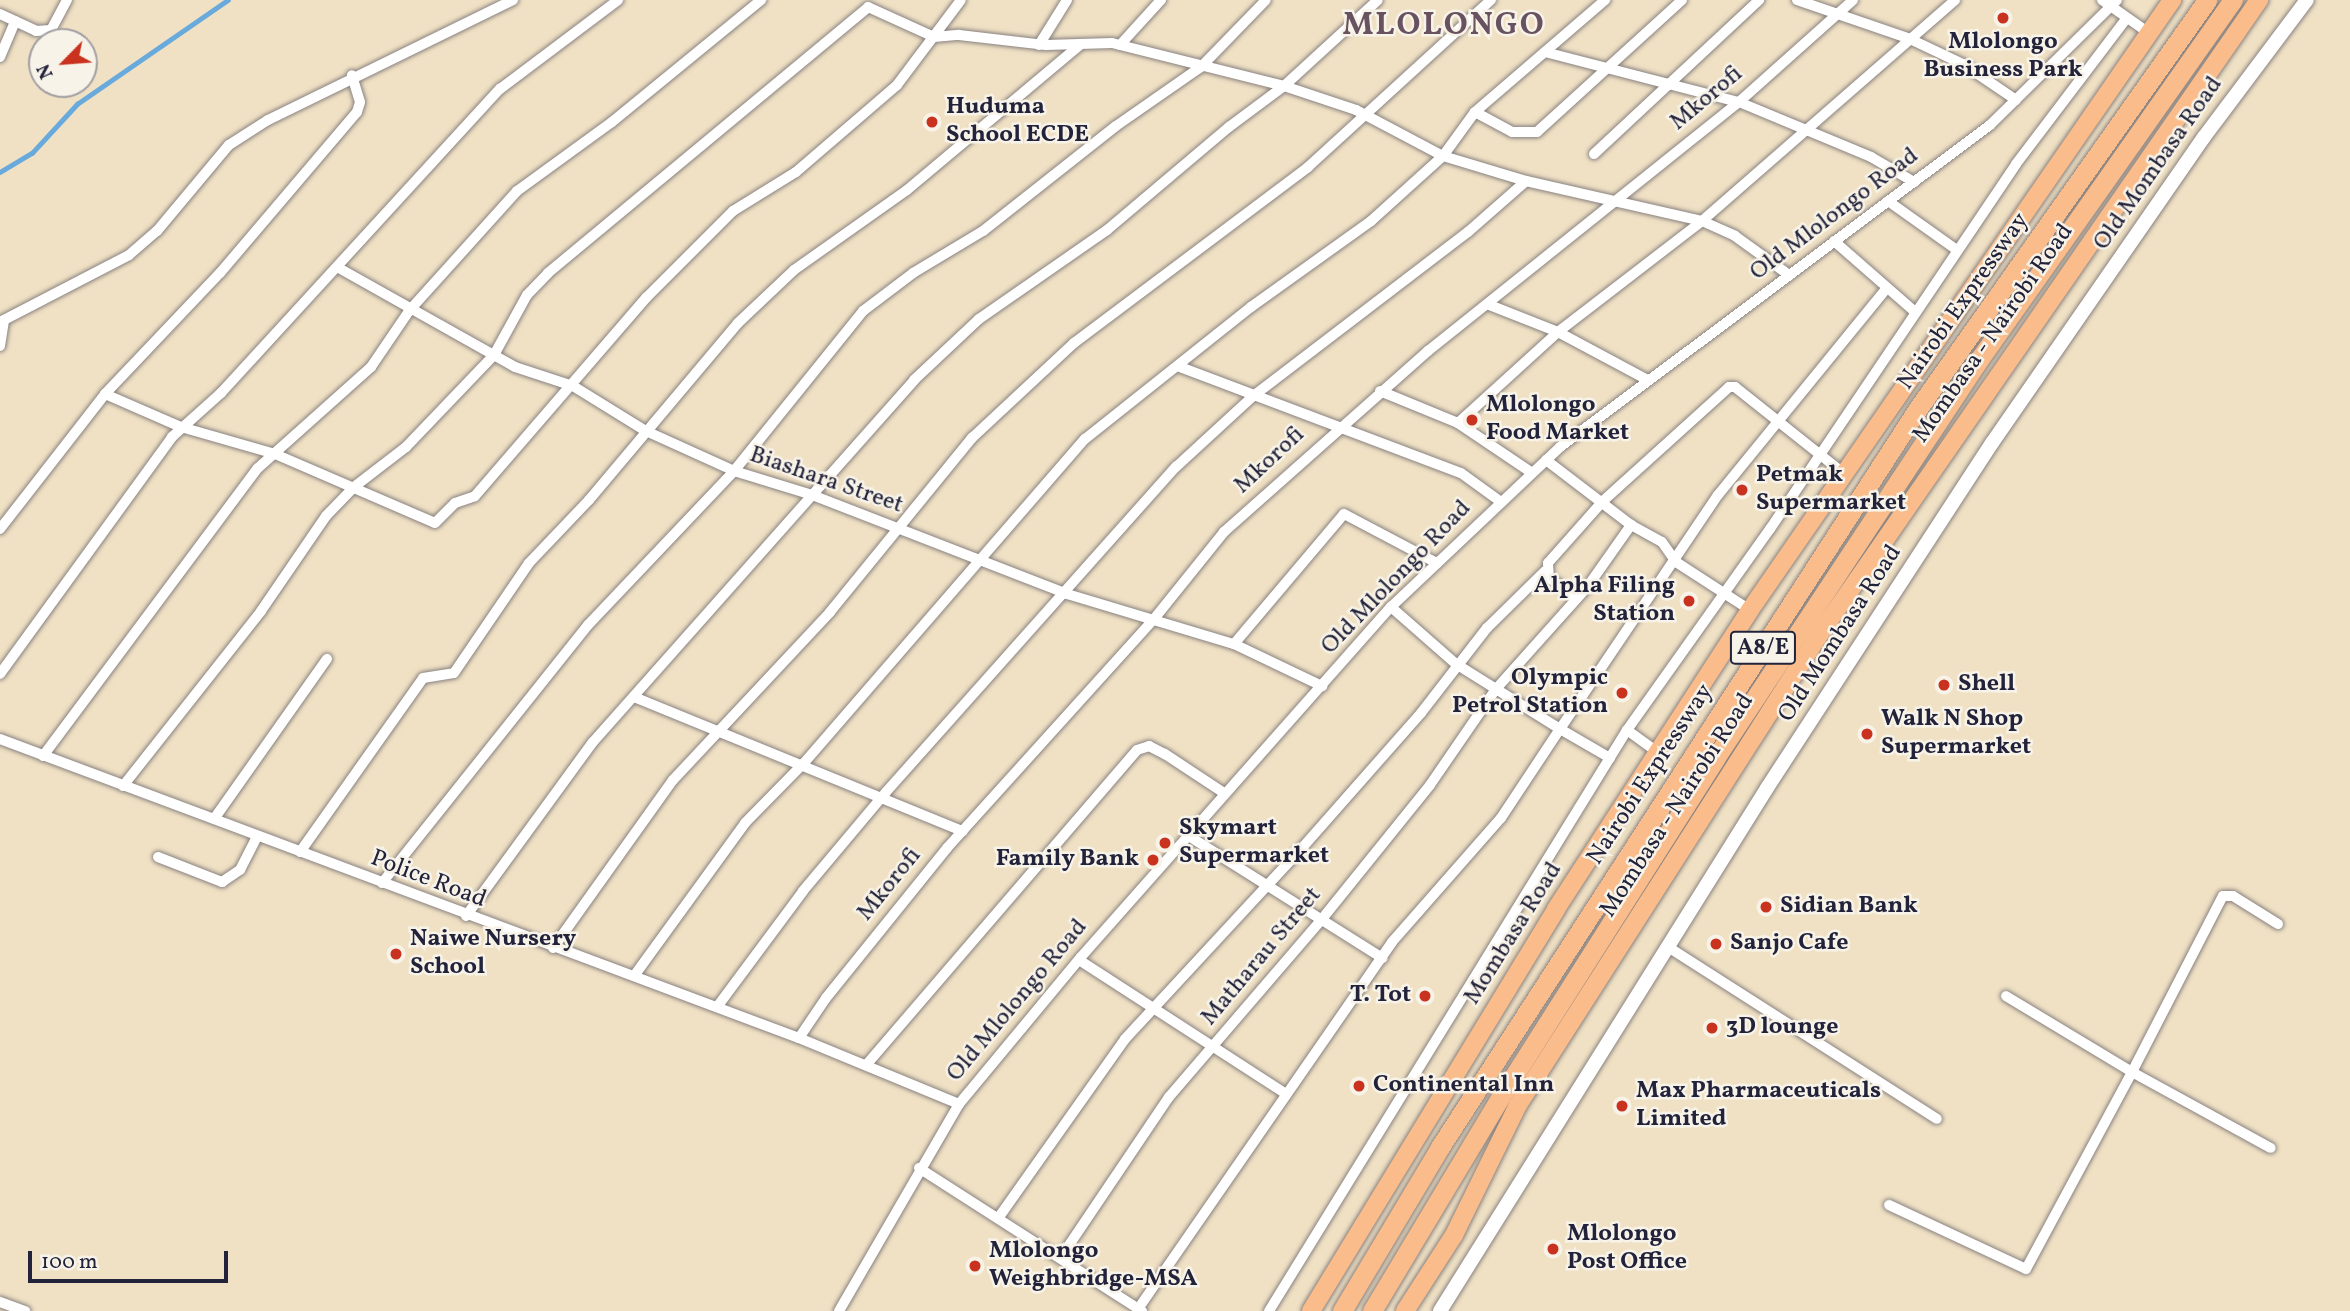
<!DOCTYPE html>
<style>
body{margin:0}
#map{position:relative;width:2350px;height:1311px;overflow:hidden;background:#f0e1c4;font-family:Vollkorn,serif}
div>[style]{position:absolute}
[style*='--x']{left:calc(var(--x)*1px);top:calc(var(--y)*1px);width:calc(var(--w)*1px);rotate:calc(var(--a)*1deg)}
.stream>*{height:4.5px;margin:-2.25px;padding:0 2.25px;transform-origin:2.25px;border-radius:2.25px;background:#69aadd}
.roads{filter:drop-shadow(0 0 2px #898280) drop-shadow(0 0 2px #898280)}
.minor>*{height:10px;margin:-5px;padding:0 5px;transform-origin:5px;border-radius:5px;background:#fff}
.tertiary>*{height:14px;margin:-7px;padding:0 7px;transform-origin:7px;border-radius:7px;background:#fff}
.trunk>*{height:18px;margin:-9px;padding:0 9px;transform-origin:9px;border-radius:9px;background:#fabc8b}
.motorway>*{height:19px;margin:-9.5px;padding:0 9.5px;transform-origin:9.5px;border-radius:9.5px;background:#fabc8b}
.dots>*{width:19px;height:19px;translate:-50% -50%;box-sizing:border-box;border:4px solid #f7f3e8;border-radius:50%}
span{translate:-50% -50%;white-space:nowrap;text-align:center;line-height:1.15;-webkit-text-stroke:5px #f7f3e8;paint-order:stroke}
.shield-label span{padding:2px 5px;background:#f7f3e8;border:2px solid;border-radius:5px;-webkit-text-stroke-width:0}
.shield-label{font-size:23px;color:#22223b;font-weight:700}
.poi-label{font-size:24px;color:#22223b;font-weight:700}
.left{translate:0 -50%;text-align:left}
.right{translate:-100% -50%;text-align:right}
.street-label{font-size:24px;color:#22223b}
.district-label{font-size:32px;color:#685260;font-weight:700;letter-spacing:2px}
.north{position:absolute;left:28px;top:28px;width:70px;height:70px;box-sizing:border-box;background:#f7f3e8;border:2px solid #a29fa3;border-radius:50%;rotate:245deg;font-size:19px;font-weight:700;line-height:28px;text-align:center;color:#22223b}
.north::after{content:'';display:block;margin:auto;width:24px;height:32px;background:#c8321e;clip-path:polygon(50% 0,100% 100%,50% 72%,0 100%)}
.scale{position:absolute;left:28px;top:1251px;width:200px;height:32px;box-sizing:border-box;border:4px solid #22223b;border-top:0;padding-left:9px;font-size:21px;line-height:24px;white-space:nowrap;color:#22223b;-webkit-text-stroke:5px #f7f3e8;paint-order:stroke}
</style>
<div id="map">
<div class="stream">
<div style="--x:0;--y:172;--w:37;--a:-31"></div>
<div style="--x:32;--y:153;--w:67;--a:-47.4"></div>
<div style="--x:77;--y:104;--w:183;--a:-34.6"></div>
</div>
<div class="roads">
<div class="minor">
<div style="--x:1797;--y:0;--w:120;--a:19"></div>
<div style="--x:1910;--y:39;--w:59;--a:25.3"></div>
<div style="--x:1963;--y:64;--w:64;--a:34.2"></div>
<div style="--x:2102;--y:0;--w:57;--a:35.1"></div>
<div style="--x:0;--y:14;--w:40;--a:25"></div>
<div style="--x:36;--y:31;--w:15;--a:-4"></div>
<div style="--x:51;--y:30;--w:34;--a:-62"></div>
<div style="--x:1039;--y:45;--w:53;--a:-58.1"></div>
<div style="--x:1120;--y:45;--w:61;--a:-47.7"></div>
<div style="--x:1545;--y:52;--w:200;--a:14.5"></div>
<div style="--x:1739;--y:102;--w:143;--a:22.6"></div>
<div style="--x:1871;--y:157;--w:50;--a:30.2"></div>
<div style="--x:0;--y:57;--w:39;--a:-67"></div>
<div style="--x:1475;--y:112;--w:42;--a:28.4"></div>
<div style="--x:1512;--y:132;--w:25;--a:0"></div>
<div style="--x:1537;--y:132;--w:196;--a:-42.3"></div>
<div style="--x:1594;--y:154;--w:226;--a:-43"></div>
<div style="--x:1888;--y:201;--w:85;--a:35.4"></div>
<div style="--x:1834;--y:241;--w:106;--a:41.2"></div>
<div style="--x:337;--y:267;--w:204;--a:29.3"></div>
<div style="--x:515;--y:367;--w:61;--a:18.1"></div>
<div style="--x:573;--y:386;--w:86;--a:31.7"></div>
<div style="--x:646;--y:431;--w:97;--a:24.4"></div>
<div style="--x:734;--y:471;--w:82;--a:17.1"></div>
<div style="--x:812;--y:495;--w:274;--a:21.2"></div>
<div style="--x:1067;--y:594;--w:174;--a:16.7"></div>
<div style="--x:1234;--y:644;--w:98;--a:25.5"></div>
<div style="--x:1487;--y:304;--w:76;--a:21.5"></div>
<div style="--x:1558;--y:332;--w:102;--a:28.1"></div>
<div style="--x:0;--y:322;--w:145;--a:-27.4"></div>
<div style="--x:129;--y:255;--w:37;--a:-41"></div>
<div style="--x:157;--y:231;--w:112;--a:-50.1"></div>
<div style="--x:229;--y:145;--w:46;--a:-32.7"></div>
<div style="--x:268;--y:120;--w:273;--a:-26.1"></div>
<div style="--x:0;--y:346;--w:26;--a:-81"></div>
<div style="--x:1180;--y:367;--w:300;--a:20.7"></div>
<div style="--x:1461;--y:473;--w:49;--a:35.9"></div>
<div style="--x:1380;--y:391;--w:84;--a:22.3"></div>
<div style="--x:1458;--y:423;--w:89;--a:34"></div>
<div style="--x:105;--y:394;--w:167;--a:-46.5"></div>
<div style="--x:220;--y:273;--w:211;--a:-49.6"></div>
<div style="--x:357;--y:112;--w:10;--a:-73"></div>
<div style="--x:360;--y:102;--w:28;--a:-107"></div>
<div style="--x:1458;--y:423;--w:135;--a:-42.3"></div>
<div style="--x:1558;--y:332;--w:182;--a:-37.6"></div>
<div style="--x:1702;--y:221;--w:336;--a:-41.1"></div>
<div style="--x:1546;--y:460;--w:107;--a:37.4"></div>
<div style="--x:1631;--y:525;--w:35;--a:29"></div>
<div style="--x:1662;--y:542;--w:24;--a:55"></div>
<div style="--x:1676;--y:562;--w:88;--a:33"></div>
<div style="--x:0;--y:529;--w:171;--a:-52.1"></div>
<div style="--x:105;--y:394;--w:83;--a:23.5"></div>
<div style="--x:181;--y:427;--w:98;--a:16"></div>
<div style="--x:275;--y:454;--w:174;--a:23.3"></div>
<div style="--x:435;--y:523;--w:28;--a:-45"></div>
<div style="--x:455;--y:503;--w:21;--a:-19"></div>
<div style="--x:475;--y:496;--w:262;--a:-49.2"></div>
<div style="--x:646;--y:298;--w:123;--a:-45"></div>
<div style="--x:733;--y:211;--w:74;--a:-31.8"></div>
<div style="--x:796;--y:172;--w:133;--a:-40.7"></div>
<div style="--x:897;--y:85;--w:106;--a:-53"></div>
<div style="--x:1577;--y:598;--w:34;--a:-144"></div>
<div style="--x:1549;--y:578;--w:15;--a:-94"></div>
<div style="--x:1548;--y:563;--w:83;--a:-48.4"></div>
<div style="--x:1603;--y:501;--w:170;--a:-42.1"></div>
<div style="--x:1729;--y:387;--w:6;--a:0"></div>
<div style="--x:1735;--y:387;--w:138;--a:38.5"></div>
<div style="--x:1234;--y:644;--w:170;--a:-49.8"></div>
<div style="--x:1344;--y:514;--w:105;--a:27.8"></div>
<div style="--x:0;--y:674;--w:293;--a:-54"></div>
<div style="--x:172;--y:437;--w:66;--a:-41.9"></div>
<div style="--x:221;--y:393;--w:413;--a:-47.5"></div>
<div style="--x:500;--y:89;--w:148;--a:-37"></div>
<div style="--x:634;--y:697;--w:355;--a:22.2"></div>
<div style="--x:1627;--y:730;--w:41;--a:36"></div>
<div style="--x:0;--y:739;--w:853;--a:20.52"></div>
<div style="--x:799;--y:1038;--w:173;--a:22.4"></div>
<div style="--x:43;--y:756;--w:359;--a:-53.3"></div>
<div style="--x:258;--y:468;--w:152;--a:-41.8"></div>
<div style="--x:371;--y:367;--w:68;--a:-55.8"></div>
<div style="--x:409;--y:311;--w:161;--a:-48"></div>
<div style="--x:517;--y:191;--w:117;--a:-36"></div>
<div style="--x:612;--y:122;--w:193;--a:-39.3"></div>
<div style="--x:1610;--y:758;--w:58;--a:-149.9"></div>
<div style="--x:1560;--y:729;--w:282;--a:-56"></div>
<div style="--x:1718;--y:495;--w:266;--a:-50.8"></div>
<div style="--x:123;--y:786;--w:223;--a:-51.7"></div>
<div style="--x:261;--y:611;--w:115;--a:-55.6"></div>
<div style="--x:326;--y:516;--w:40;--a:-46"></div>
<div style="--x:354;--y:487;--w:66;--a:-37.6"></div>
<div style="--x:406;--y:447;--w:127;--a:-46.3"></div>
<div style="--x:494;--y:355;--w:68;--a:-61.2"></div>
<div style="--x:527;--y:295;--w:30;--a:-46"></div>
<div style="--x:548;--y:273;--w:416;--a:-39.7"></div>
<div style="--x:868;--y:7;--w:72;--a:24.4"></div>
<div style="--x:934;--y:37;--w:25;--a:-5"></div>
<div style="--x:959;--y:35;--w:88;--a:6.6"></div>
<div style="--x:1046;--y:45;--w:66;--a:-1.7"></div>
<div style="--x:1112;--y:43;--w:177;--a:14"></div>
<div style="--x:1284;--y:86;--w:76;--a:18.4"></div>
<div style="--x:1356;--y:110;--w:98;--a:27.9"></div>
<div style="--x:1443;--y:156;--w:87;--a:16.8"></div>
<div style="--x:1526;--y:181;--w:180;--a:12.8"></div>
<div style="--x:1702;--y:221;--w:36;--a:24"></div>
<div style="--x:1735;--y:236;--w:67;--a:35.8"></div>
<div style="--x:214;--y:819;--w:196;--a:-54.8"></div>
<div style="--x:1187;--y:835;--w:231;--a:32.2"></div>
<div style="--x:300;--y:852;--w:213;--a:-54.7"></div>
<div style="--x:423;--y:678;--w:31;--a:-9"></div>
<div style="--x:454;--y:673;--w:133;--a:-55.7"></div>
<div style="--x:529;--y:563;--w:87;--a:-46.4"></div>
<div style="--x:589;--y:500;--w:231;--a:-49.9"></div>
<div style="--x:738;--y:323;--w:77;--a:-43.4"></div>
<div style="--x:794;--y:270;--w:138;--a:-35.3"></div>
<div style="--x:907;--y:190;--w:227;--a:-40"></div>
<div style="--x:158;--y:857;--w:69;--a:21.3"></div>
<div style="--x:222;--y:882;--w:22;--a:-34"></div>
<div style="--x:240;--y:870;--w:38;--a:-63"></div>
<div style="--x:382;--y:883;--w:330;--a:-51.4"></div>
<div style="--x:588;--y:625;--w:212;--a:-46.5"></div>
<div style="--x:734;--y:471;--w:206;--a:-51.1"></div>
<div style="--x:863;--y:311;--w:63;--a:-37.2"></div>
<div style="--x:913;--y:273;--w:82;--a:-31"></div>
<div style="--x:983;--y:231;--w:169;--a:-38.3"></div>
<div style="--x:1116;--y:126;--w:103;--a:-34.8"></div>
<div style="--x:1201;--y:67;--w:93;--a:-45.9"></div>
<div style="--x:466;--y:916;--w:215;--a:-53.9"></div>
<div style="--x:593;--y:742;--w:484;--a:-48.4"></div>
<div style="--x:914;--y:380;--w:89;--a:-43.2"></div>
<div style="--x:979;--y:319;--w:156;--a:-34.8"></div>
<div style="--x:1107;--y:230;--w:160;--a:-40.2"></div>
<div style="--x:1229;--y:127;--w:69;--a:-36.7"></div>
<div style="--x:1284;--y:86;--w:127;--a:-42.5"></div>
<div style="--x:1668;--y:947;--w:319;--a:32.6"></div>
<div style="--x:553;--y:948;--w:206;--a:-54.5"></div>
<div style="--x:673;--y:780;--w:230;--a:-46.9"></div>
<div style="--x:830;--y:612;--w:225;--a:-50.8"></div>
<div style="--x:972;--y:438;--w:139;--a:-43"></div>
<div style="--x:1074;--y:343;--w:293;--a:-36.9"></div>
<div style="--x:1308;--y:167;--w:248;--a:-42.4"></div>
<div style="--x:1079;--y:960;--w:247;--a:32.9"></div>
<div style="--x:634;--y:976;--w:189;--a:-54"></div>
<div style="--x:745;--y:823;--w:84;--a:-45.5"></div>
<div style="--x:804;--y:763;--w:429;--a:-49.1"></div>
<div style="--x:1085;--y:439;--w:212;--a:-38.5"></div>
<div style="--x:1251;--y:307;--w:148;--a:-35.6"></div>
<div style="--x:1371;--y:221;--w:97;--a:-42.1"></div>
<div style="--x:1443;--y:156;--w:54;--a:-54"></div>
<div style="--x:1475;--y:112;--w:172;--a:-40.7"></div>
<div style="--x:2006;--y:996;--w:147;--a:31.1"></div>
<div style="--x:2132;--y:1072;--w:198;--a:-62.7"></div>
<div style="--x:2223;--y:896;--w:10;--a:0"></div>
<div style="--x:2233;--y:896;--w:53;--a:31.9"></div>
<div style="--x:717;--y:1007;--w:144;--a:-53.4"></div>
<div style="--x:803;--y:891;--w:129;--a:-50"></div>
<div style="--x:886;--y:792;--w:436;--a:-48.3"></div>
<div style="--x:1176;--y:467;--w:103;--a:-42.6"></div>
<div style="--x:1252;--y:397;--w:272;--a:-37.4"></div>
<div style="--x:1468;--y:232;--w:77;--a:-41.3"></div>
<div style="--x:799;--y:1038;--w:48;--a:-56"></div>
<div style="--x:826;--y:998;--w:193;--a:-51.1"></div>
<div style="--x:947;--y:848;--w:309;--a:-47.9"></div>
<div style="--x:1154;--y:619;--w:112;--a:-51.2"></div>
<div style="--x:1224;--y:532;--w:273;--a:-41.6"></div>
<div style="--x:1428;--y:351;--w:398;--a:-38.7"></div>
<div style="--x:1739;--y:102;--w:153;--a:-41.8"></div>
<div style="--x:867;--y:1064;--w:414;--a:-49.3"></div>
<div style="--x:1137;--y:750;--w:13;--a:-18"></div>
<div style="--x:1149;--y:746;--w:18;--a:27"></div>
<div style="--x:1165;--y:754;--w:71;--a:33.5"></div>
<div style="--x:919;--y:1168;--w:265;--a:32.7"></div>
<div style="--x:1889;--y:1205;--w:151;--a:25"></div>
<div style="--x:2026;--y:1269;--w:224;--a:-61.7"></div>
<div style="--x:2132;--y:1072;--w:158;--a:28.7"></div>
<div style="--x:999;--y:1217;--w:218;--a:-54.7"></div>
<div style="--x:1125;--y:1039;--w:260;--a:-47.2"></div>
<div style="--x:1302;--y:848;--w:180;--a:-48.6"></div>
<div style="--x:1421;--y:713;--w:108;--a:-52.2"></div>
<div style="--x:1487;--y:628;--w:81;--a:-44.5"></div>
<div style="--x:1061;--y:1257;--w:193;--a:-56"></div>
<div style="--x:1169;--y:1097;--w:235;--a:-49.3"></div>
<div style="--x:1322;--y:919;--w:172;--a:-51.1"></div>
<div style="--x:1430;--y:785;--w:116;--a:-55.5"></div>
<div style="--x:1496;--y:689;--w:138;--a:-48.2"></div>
<div style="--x:1588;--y:586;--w:75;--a:-54.8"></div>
<div style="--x:0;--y:1302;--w:27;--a:20"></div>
<div style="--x:1138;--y:1309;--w:446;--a:-55.3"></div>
<div style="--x:1392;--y:942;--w:165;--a:-48.7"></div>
<div style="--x:1501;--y:818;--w:107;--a:-56.5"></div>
<div style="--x:1560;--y:729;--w:123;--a:-148"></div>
<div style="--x:1456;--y:664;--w:86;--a:-138.8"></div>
<div style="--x:839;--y:1311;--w:239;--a:-59.9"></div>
<div style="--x:959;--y:1104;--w:191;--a:-50.3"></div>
<div style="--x:1081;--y:957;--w:468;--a:-48.5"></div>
<div style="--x:1391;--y:607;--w:233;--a:-43.4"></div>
<div style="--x:1560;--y:447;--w:537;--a:-36.83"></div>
<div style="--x:1990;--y:125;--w:178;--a:-44.5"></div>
<div style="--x:1269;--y:1311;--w:682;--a:-58.36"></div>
<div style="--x:1627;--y:730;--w:247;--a:-54.6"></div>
<div style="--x:1770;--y:529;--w:440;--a:-56"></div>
<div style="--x:2016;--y:164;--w:183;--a:-52.8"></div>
</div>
<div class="tertiary">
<div style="--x:1440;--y:1311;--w:617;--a:-57.98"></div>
<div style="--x:1767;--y:788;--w:412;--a:-56.9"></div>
<div style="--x:1992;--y:443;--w:372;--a:-55.3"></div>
<div style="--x:2204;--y:137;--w:171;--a:-53.1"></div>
</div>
<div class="trunk">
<div style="--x:1311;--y:1311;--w:471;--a:-58.6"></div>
<div style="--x:1556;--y:909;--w:356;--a:-57"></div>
<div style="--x:1750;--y:610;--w:742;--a:-55.32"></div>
<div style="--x:1405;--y:1311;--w:90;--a:-57.2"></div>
<div style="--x:1454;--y:1235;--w:145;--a:-63.8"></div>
<div style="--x:1518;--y:1105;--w:558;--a:-57.36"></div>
<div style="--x:1819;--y:635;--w:773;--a:-55.28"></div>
</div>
<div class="motorway">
<div style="--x:1342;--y:1311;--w:191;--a:-59.1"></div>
<div style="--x:1440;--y:1147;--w:881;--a:-57.09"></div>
<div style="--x:1919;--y:407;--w:499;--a:-54.7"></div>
<div style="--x:1372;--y:1311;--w:258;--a:-59"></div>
<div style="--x:1505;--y:1090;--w:394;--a:-57.6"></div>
<div style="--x:1716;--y:757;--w:471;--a:-56.5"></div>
<div style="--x:1976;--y:364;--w:446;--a:-54.8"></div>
</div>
</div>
<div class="dots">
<div style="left:2003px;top:18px;background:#c8321e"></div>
<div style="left:932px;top:122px;background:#c8321e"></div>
<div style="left:1472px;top:420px;background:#c8321e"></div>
<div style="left:1742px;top:490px;background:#c8321e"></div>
<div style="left:1689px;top:601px;background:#c8321e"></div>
<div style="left:1944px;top:685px;background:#c8321e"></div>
<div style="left:1622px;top:693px;background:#c8321e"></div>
<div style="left:1867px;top:734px;background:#c8321e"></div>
<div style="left:1165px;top:843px;background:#c8321e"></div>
<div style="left:1153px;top:860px;background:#c8321e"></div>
<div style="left:1766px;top:907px;background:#c8321e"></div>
<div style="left:1716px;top:944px;background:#c8321e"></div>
<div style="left:396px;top:954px;background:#c8321e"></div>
<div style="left:1425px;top:996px;background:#c8321e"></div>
<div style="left:1712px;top:1028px;background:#c8321e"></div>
<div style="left:1359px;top:1086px;background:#c8321e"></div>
<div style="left:1622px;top:1106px;background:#c8321e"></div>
<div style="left:1553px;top:1249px;background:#c8321e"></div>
<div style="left:975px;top:1266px;background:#c8321e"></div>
</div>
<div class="shield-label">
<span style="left:1763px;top:648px">A8/E</span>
</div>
<div class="poi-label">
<span style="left:2003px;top:57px">Mlolongo<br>Business Park</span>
<span class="left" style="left:946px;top:122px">Huduma<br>School ECDE</span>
<span class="left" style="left:1486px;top:420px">Mlolongo<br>Food Market</span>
<span class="left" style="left:1756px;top:490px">Petmak<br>Supermarket</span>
<span class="right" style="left:1675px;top:601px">Alpha Filing<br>Station</span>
<span class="right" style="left:1608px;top:693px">Olympic<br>Petrol Station</span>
<span class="left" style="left:1958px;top:685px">Shell</span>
<span class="left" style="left:1881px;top:734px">Walk N Shop<br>Supermarket</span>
<span class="left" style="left:1179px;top:843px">Skymart<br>Supermarket</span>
<span class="right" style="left:1139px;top:860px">Family Bank</span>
<span class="left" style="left:1780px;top:907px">Sidian Bank</span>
<span class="left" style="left:410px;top:954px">Naiwe Nursery<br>School</span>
<span class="left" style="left:1730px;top:944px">Sanjo Cafe</span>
<span class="right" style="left:1411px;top:996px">T. Tot</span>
<span class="left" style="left:1726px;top:1028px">3D lounge</span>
<span class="left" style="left:1373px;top:1086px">Continental Inn</span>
<span class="left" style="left:1636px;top:1106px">Max Pharmaceuticals<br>Limited</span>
<span class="left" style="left:1567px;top:1249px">Mlolongo<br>Post Office</span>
<span class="left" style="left:989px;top:1266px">Mlolongo<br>Weighbridge-MSA</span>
</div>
<div class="street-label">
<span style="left:1707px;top:99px;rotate:-40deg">Mkorofi</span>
<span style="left:2159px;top:164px;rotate:-55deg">Old Mombasa Road</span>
<span style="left:1835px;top:215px;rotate:-37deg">Old Mlolongo Road</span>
<span style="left:1964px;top:302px;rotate:-55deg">Nairobi Expressway</span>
<span style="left:1994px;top:334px;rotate:-55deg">Mombasa - Nairobi Road</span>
<span style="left:1270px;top:461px;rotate:-43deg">Mkorofi</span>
<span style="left:826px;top:481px;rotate:19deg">Biashara Street</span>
<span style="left:1397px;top:578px;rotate:-46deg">Old Mlolongo Road</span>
<span style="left:1841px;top:634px;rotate:-57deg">Old Mombasa Road</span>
<span style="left:1651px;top:775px;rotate:-57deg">Nairobi Expressway</span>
<span style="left:1678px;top:806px;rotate:-57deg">Mombasa - Nairobi Road</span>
<span style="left:428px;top:880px;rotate:21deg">Police Road</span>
<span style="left:890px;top:885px;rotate:-51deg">Mkorofi</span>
<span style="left:1514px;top:934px;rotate:-58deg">Mombasa Road</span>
<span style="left:1262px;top:957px;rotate:-50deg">Matharau Street</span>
<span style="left:1018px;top:1001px;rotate:-50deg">Old Mlolongo Road</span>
</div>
<div class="district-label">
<span style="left:1444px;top:26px">MLOLONGO</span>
</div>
<div class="north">N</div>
<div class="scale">100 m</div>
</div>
